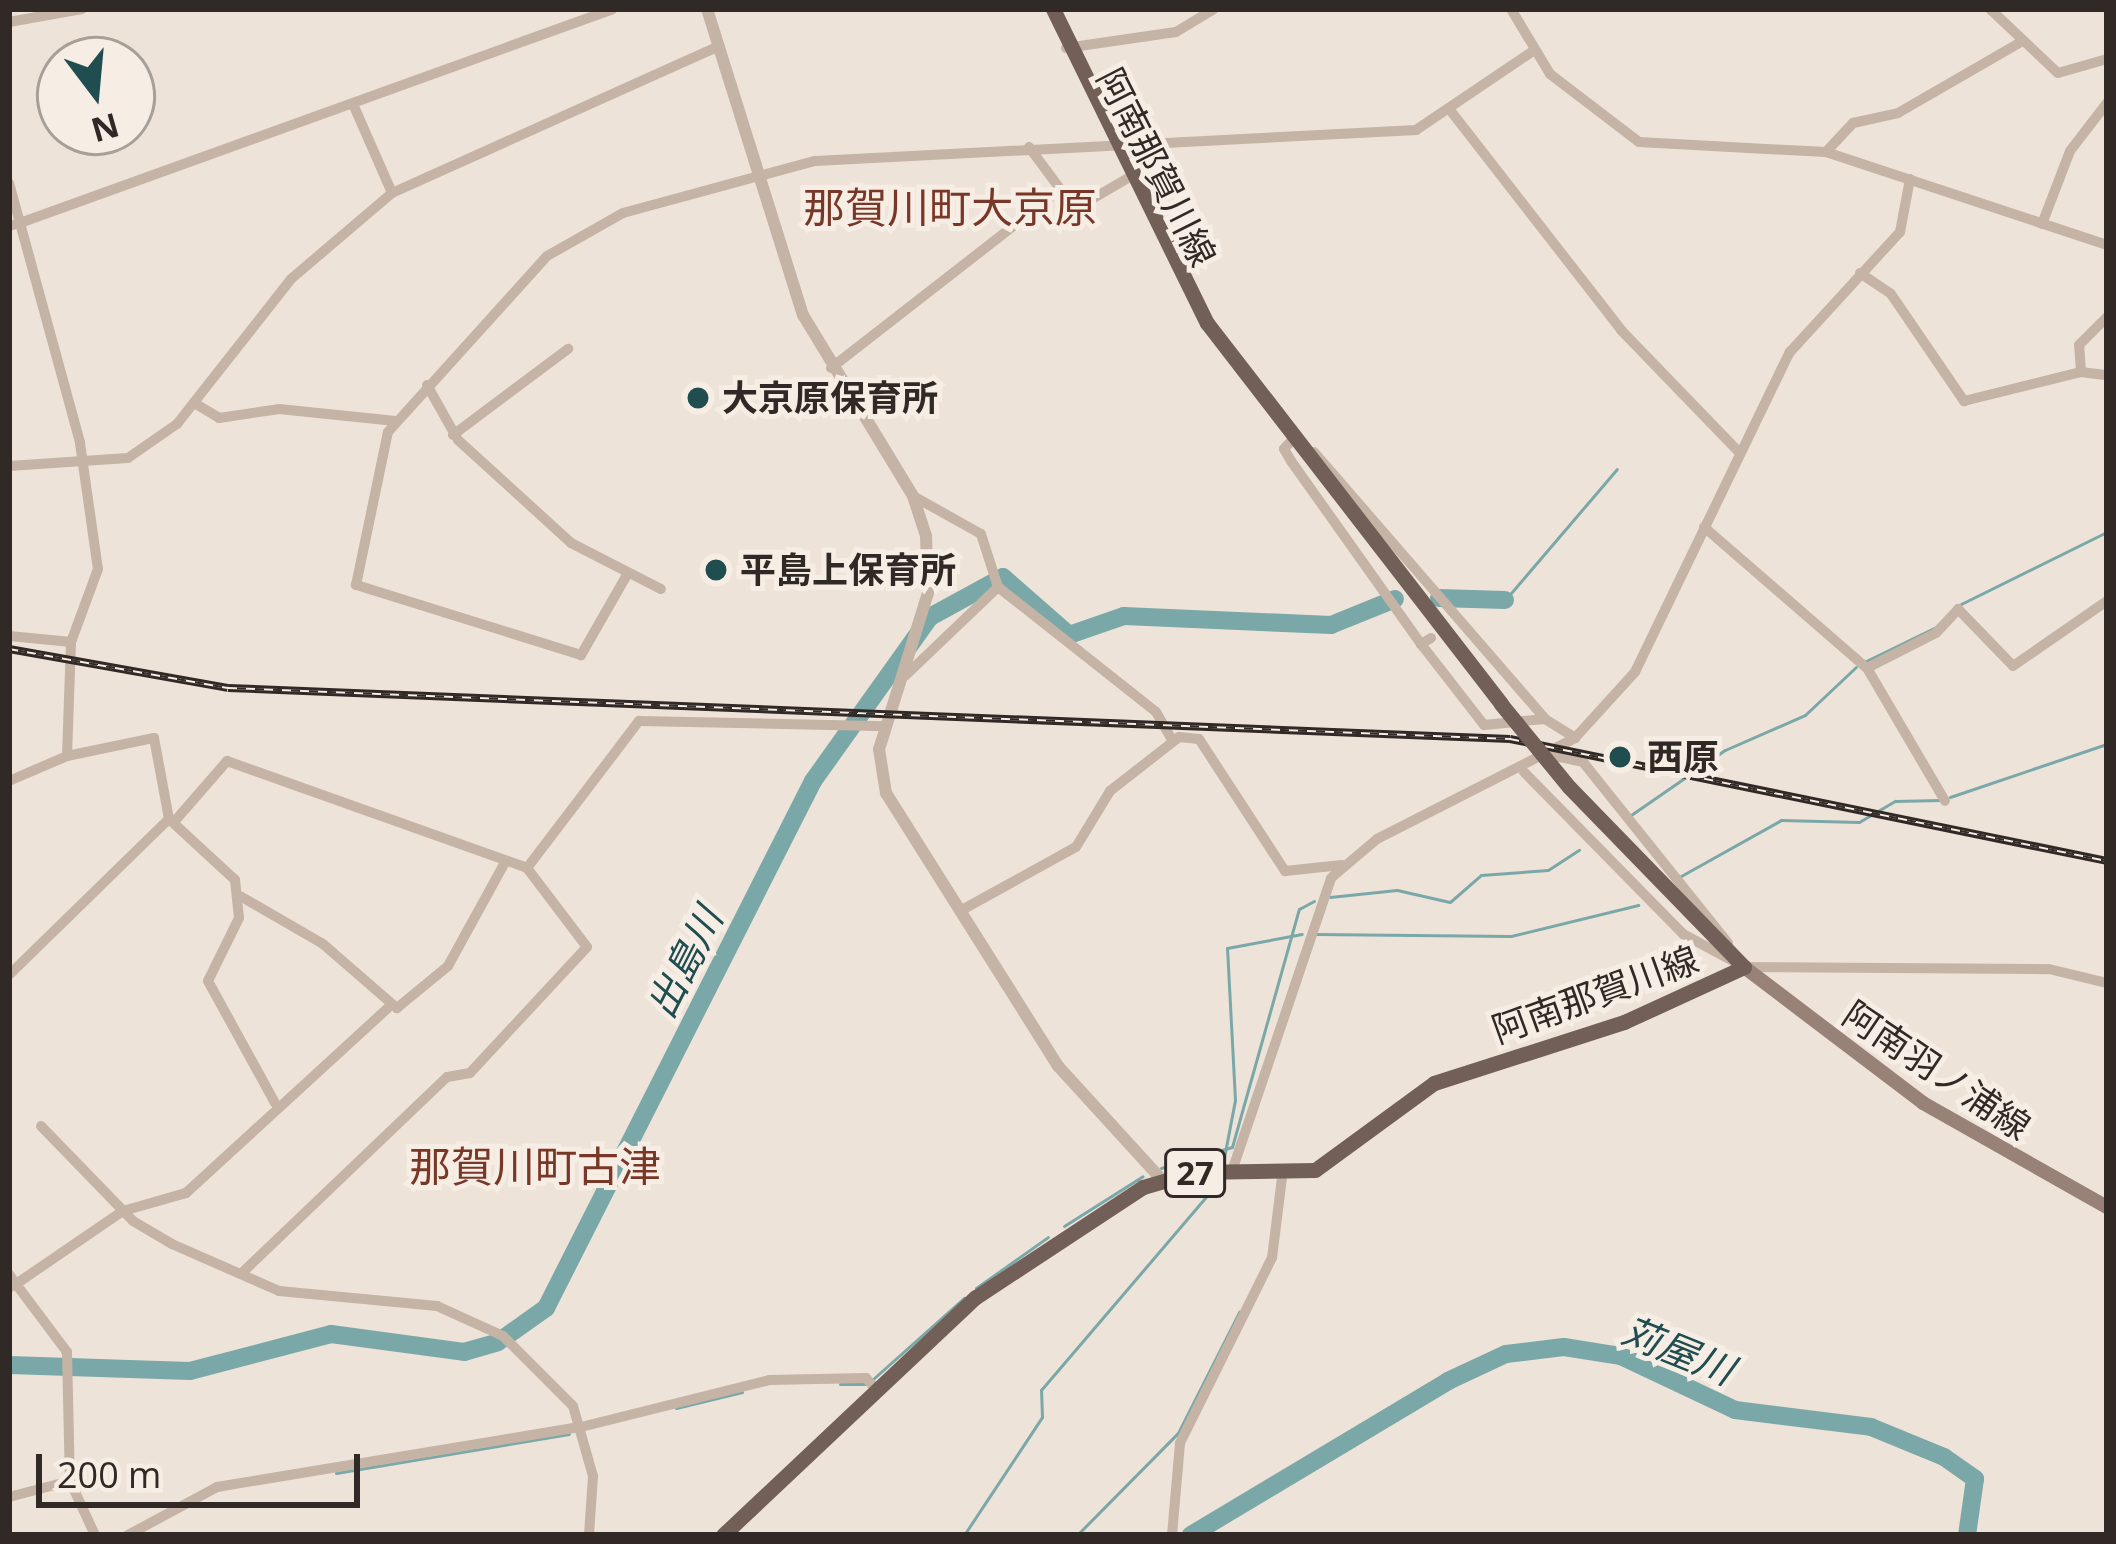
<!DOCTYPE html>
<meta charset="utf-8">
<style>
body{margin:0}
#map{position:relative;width:2116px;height:1544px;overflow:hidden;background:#eee3d8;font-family:"Open Sans","Noto Sans JP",sans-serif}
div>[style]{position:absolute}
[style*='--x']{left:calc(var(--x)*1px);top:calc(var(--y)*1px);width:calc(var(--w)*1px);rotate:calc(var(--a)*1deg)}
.stream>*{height:3px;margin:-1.5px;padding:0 1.5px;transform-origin:1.5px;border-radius:1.5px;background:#7aa8a8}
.river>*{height:18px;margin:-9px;padding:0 9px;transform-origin:9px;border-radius:9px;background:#7aa8a8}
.minor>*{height:10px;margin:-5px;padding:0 5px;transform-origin:5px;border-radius:5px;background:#c5b3a6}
.tertiary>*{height:12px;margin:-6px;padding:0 6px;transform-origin:6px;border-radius:6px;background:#c5b3a6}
.secondary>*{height:14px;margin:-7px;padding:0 7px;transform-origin:7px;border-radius:7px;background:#988278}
.primary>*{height:15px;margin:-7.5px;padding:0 7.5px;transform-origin:7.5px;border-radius:7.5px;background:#726058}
.rail>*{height:8px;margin-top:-4px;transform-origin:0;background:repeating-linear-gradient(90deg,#f6ede4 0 9px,#312926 0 18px);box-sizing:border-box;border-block:3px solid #312926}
.primary-bridge>*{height:15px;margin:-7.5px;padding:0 7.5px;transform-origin:7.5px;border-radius:7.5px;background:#726058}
.dots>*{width:33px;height:33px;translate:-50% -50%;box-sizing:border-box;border:6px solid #f6ede4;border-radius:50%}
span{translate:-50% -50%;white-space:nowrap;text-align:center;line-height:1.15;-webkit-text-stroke:10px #f6ede4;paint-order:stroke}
.shield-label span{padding:3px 9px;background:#f6ede4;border:3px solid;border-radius:9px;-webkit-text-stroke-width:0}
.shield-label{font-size:33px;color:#312926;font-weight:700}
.street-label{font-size:36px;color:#312926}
.poi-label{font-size:36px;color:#312926;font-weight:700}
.left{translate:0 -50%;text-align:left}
.water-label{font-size:39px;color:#204d4f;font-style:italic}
.quarter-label{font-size:42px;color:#793727}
.frame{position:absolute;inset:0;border:12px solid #312926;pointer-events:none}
.north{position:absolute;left:36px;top:36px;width:120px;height:120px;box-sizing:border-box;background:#f6ede4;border:3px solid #a79f98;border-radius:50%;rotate:164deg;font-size:33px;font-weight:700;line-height:48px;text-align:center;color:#312926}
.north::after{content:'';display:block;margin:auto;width:42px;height:54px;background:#204d4f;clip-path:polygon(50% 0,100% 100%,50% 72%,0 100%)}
.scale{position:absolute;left:36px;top:1454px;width:324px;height:54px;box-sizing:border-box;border:6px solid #312926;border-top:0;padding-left:15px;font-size:36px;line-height:42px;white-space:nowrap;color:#312926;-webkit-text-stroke:9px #f6ede4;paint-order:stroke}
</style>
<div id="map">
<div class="stream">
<div style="--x:1505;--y:600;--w:172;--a:-49.5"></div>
<div style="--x:1961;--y:604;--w:163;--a:-26.3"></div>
<div style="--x:1864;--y:662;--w:80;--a:-25.9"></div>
<div style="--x:1950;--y:797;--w:166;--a:-18.7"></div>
<div style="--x:1631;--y:815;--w:114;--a:-34.7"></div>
<div style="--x:1725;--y:750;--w:87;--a:-23.6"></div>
<div style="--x:1805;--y:715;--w:70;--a:-43.3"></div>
<div style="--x:1681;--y:876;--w:115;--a:-29.2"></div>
<div style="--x:1781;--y:820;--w:78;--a:1.5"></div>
<div style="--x:1859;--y:822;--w:42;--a:-30.3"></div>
<div style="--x:1895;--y:801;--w:46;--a:-1.2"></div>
<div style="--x:1330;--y:897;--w:67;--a:-6"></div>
<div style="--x:1397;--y:890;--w:54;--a:12.8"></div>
<div style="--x:1450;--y:902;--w:41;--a:-41.1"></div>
<div style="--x:1481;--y:875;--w:67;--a:-4.3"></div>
<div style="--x:1548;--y:870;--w:37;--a:-33"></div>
<div style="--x:1315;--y:934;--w:196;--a:0.6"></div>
<div style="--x:1511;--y:936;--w:131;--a:-13.7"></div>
<div style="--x:1223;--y:1163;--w:64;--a:-79.2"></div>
<div style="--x:1235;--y:1100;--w:152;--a:-93"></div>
<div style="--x:1227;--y:948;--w:76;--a:-10.6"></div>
<div style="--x:1161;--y:1168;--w:74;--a:-16.5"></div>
<div style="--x:1232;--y:1147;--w:247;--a:-74.3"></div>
<div style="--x:1299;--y:909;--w:17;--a:-28"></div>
<div style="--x:1064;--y:1226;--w:93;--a:-32.3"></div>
<div style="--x:976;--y:1288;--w:88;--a:-35.3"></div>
<div style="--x:873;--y:1379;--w:122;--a:-41.7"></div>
<div style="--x:840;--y:1384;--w:25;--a:0"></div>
<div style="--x:676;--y:1408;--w:68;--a:-13.6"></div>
<div style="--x:336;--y:1473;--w:236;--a:-9.5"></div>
<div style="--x:964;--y:1535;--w:141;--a:-56.5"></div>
<div style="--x:1042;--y:1417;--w:27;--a:-92"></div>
<div style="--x:1041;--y:1390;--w:279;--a:-49.5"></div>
<div style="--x:1077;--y:1535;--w:144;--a:-45.3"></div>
<div style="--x:1178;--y:1433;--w:136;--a:-63.2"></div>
</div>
<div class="river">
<div style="--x:1439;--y:598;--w:66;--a:1.7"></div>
<div style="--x:9;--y:1365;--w:181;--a:1.9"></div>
<div style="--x:190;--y:1371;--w:146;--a:-14.7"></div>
<div style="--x:331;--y:1334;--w:134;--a:7.7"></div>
<div style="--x:464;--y:1352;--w:35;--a:-16"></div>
<div style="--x:498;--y:1342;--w:59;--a:-35.3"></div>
<div style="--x:546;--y:1308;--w:591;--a:-63.13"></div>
<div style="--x:813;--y:781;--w:201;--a:-54.5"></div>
<div style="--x:930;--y:617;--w:83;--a:-28.7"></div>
<div style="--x:1003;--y:577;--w:88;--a:41.3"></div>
<div style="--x:1069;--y:635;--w:58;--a:-19.1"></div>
<div style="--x:1124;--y:616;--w:207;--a:2.5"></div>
<div style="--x:1331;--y:625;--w:69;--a:-22.1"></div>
<div style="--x:1191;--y:1535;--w:300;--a:-30.9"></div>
<div style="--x:1448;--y:1381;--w:64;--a:-25"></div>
<div style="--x:1506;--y:1354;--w:58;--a:-6.9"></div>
<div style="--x:1564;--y:1347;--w:58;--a:9"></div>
<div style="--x:1621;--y:1356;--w:126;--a:25.3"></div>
<div style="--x:1735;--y:1410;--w:137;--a:7.1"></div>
<div style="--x:1871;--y:1427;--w:79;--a:22.3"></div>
<div style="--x:1944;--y:1457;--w:38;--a:35"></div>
<div style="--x:1975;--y:1479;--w:57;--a:98.1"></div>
</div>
<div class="minor">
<div style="--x:1511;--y:9;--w:76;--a:59"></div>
<div style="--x:1550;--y:74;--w:112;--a:37.4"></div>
<div style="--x:1639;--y:142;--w:187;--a:3.1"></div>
<div style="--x:1826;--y:152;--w:296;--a:18.3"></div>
<div style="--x:1990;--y:9;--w:93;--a:43.3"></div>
<div style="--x:2058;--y:73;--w:51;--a:-15.9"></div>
<div style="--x:9;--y:22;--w:74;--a:-10.1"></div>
<div style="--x:1066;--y:48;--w:111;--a:-8.3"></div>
<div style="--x:1176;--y:32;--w:44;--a:-31.2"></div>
<div style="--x:353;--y:104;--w:97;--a:66.3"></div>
<div style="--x:1450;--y:110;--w:279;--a:52.1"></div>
<div style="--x:1621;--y:330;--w:170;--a:46"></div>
<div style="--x:1029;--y:147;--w:77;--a:53.4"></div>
<div style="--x:1075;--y:209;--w:61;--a:-30.3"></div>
<div style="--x:1826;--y:152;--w:40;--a:-47"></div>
<div style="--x:1853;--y:123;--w:46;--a:-12.5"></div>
<div style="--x:1898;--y:113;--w:140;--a:-30"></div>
<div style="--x:9;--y:183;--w:41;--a:74.6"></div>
<div style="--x:20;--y:223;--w:630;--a:-19.84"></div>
<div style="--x:2042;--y:224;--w:78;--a:-69"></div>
<div style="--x:2070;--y:151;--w:61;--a:-52.4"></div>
<div style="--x:9;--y:226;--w:11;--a:-15"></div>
<div style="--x:20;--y:223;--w:228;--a:74.7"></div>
<div style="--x:80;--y:443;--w:127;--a:81.9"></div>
<div style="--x:98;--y:569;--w:78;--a:110.3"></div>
<div style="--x:71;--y:642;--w:62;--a:-174.5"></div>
<div style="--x:1860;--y:273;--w:37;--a:34"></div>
<div style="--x:1891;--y:294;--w:130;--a:55.7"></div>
<div style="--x:1964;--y:401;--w:121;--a:-13.9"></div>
<div style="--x:2081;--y:372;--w:27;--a:-94"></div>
<div style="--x:2079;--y:345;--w:40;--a:-45"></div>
<div style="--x:831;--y:368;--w:286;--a:-37.9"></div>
<div style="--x:2081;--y:372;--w:26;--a:7"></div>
<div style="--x:427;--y:385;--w:63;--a:60.6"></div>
<div style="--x:458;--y:440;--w:153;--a:42.3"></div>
<div style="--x:571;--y:543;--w:101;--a:27.1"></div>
<div style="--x:196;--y:404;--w:27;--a:31"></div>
<div style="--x:219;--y:418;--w:61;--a:-8.5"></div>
<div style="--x:279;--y:409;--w:117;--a:5.9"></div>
<div style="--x:453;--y:435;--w:144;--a:-36.8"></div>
<div style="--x:1295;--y:437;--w:16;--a:133"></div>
<div style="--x:1284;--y:449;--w:14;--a:60"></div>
<div style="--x:1291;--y:461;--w:224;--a:54.6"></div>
<div style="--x:1314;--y:452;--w:353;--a:49.1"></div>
<div style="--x:1545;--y:719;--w:36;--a:32"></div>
<div style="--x:1575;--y:738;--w:89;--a:-47.7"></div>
<div style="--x:1635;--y:672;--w:356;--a:-64.2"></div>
<div style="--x:1790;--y:352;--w:163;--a:-47.5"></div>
<div style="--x:1900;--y:232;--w:54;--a:-79.3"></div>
<div style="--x:9;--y:466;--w:119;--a:-3.8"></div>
<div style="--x:128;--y:458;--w:60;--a:-34.8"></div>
<div style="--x:177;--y:424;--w:184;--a:-51.8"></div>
<div style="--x:291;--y:279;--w:133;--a:-40.4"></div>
<div style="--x:392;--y:193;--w:359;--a:-24.2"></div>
<div style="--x:1704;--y:527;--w:216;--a:40.9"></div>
<div style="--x:1867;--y:668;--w:154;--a:59.6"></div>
<div style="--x:628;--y:573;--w:95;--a:119.8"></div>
<div style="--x:581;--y:655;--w:236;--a:-162.7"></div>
<div style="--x:356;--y:585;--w:156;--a:-78.2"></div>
<div style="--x:388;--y:432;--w:237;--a:-47.9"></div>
<div style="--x:547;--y:256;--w:87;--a:-29.5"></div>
<div style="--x:623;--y:213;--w:199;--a:-15.2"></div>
<div style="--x:815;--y:161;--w:602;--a:-2.95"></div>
<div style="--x:1416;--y:130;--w:138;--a:-34"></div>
<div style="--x:998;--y:587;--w:201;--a:38.3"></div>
<div style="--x:1156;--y:712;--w:30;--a:60"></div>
<div style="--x:1431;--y:638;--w:12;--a:149"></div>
<div style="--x:1421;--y:644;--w:103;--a:52.1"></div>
<div style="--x:1484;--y:725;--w:61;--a:-5.6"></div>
<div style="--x:1867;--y:668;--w:77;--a:-26.9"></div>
<div style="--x:1936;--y:633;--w:33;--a:-47"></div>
<div style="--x:1958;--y:609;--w:79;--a:46"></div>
<div style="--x:2013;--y:666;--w:114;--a:-34.7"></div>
<div style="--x:905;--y:676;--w:129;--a:-43.7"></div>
<div style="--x:998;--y:587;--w:56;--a:-107.8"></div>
<div style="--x:981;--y:534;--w:78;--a:-150.8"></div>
<div style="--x:67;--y:756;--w:89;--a:-11.7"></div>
<div style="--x:154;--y:738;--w:82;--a:79.5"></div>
<div style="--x:169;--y:819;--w:90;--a:42.7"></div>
<div style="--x:235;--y:880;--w:38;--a:84"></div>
<div style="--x:239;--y:918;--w:70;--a:116.2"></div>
<div style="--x:208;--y:981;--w:139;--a:61.2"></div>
<div style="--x:1555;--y:756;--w:29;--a:12"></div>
<div style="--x:1583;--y:762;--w:232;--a:51.3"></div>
<div style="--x:1524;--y:772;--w:227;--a:45.5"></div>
<div style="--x:1683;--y:934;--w:69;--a:28.4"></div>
<div style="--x:1744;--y:967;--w:305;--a:0.4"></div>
<div style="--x:2049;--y:969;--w:60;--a:13.6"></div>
<div style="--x:9;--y:781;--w:63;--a:-23.3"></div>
<div style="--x:67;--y:756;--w:114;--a:-88"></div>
<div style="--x:174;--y:822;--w:81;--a:-49"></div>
<div style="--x:227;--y:761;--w:319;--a:19.6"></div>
<div style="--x:527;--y:868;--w:99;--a:52.8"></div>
<div style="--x:587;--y:947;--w:172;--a:132.9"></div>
<div style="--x:470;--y:1073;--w:23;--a:170"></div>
<div style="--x:447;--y:1077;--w:285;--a:136.3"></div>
<div style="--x:527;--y:868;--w:185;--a:-52.7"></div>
<div style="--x:639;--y:721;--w:246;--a:1.2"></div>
<div style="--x:240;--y:896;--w:96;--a:30"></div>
<div style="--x:323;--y:944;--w:98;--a:40.9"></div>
<div style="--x:397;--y:1008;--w:66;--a:-39.5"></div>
<div style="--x:448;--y:966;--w:116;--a:-61.2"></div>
<div style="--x:960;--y:911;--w:132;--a:-28.9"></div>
<div style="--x:1076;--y:847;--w:66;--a:-58.7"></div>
<div style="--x:1110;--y:791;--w:88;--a:-38"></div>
<div style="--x:1179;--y:737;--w:20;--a:6"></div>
<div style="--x:1199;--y:739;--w:158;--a:56.9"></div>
<div style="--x:1285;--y:871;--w:57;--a:-6"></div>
<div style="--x:9;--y:975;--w:223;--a:-44.3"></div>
<div style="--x:41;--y:1126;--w:132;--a:45.9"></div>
<div style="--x:133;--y:1221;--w:45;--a:30.5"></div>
<div style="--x:172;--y:1244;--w:117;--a:23.7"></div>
<div style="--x:279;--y:1291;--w:159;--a:5.4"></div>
<div style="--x:437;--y:1306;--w:72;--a:24.4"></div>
<div style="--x:503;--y:1336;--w:99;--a:45"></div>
<div style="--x:573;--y:1406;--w:73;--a:74.1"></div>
<div style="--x:593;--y:1476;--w:59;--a:93.9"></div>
<div style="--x:1231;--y:1174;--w:312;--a:-71.3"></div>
<div style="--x:1331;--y:878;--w:60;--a:-40.3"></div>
<div style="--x:1377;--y:839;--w:222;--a:-27"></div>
<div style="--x:9;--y:1274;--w:12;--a:55"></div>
<div style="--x:16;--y:1284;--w:130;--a:-34.3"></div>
<div style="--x:123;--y:1211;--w:66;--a:-15.9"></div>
<div style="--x:186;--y:1193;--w:278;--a:-42.5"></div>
<div style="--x:9;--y:1288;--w:8;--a:-30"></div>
<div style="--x:16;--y:1284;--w:85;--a:53.1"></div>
<div style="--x:67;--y:1352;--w:129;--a:88.7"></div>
<div style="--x:70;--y:1481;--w:60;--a:65.2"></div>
<div style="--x:9;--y:1497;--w:63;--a:-14.7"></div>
<div style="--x:128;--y:1535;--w:101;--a:-28.3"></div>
<div style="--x:217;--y:1487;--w:369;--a:-9.4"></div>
<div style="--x:581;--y:1427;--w:194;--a:-14"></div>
<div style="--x:769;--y:1380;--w:97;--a:-1.2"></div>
<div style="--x:866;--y:1378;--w:15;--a:48"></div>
<div style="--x:1172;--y:1535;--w:92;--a:-85"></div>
<div style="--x:1180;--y:1443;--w:207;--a:-63.6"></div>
<div style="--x:1272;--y:1258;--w:81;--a:-82.9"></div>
</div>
<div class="tertiary">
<div style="--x:707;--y:9;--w:321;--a:72.6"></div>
<div style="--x:803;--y:315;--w:212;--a:58.7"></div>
<div style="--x:913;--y:496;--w:42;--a:72"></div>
<div style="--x:926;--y:536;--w:57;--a:88"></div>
<div style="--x:928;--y:593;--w:164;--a:107.4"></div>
<div style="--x:879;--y:749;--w:45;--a:81"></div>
<div style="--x:886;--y:793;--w:323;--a:57.8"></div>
<div style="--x:1058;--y:1066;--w:154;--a:47.6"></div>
</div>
<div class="secondary">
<div style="--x:1744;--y:967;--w:225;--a:37.2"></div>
<div style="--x:1923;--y:1103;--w:211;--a:29.5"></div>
</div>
<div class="primary">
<div style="--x:1053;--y:9;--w:350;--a:63.9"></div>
<div style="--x:1207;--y:323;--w:481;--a:52.3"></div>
<div style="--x:723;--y:1535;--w:347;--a:-43.3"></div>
<div style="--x:976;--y:1297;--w:200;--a:-33.4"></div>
<div style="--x:1143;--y:1187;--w:54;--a:-16.1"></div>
<div style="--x:1195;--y:1172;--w:120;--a:-1"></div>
<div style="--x:1315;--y:1170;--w:147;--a:-36.2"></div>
<div style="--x:1434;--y:1083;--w:200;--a:-17.8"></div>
<div style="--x:1624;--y:1022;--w:132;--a:-24.6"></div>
<div style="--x:1744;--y:967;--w:251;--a:-134.2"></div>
</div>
<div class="rail">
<div style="--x:9;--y:649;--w:222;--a:10.1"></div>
<div style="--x:228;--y:688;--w:1283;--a:2.28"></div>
<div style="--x:1510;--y:739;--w:609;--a:11.55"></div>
</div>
<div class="primary-bridge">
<div style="--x:1501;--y:704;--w:107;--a:50.7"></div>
</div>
<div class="dots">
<div style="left:698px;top:398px;background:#204d4f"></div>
<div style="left:716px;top:570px;background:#204d4f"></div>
<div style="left:1620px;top:757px;background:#204d4f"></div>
</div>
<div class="shield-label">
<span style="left:1195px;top:1173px">27</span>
</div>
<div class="street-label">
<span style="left:1157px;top:167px;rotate:63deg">阿南那賀川線</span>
<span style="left:1595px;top:994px;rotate:-20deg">阿南那賀川線</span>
<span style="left:1937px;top:1070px;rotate:34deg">阿南羽ノ浦線</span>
</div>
<div class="poi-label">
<span class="left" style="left:722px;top:398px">大京原保育所</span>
<span class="left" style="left:740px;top:570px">平島上保育所</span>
<span class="left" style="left:1647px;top:757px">西原</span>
</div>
<div class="water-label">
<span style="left:684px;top:962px;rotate:-63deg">出島川</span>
<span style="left:1678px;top:1350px;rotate:22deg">苅屋川</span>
</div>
<div class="quarter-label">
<span style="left:950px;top:207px">那賀川町大京原</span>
<span style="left:535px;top:1166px">那賀川町古津</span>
</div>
<div class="frame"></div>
<div class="north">N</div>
<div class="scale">200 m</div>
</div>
